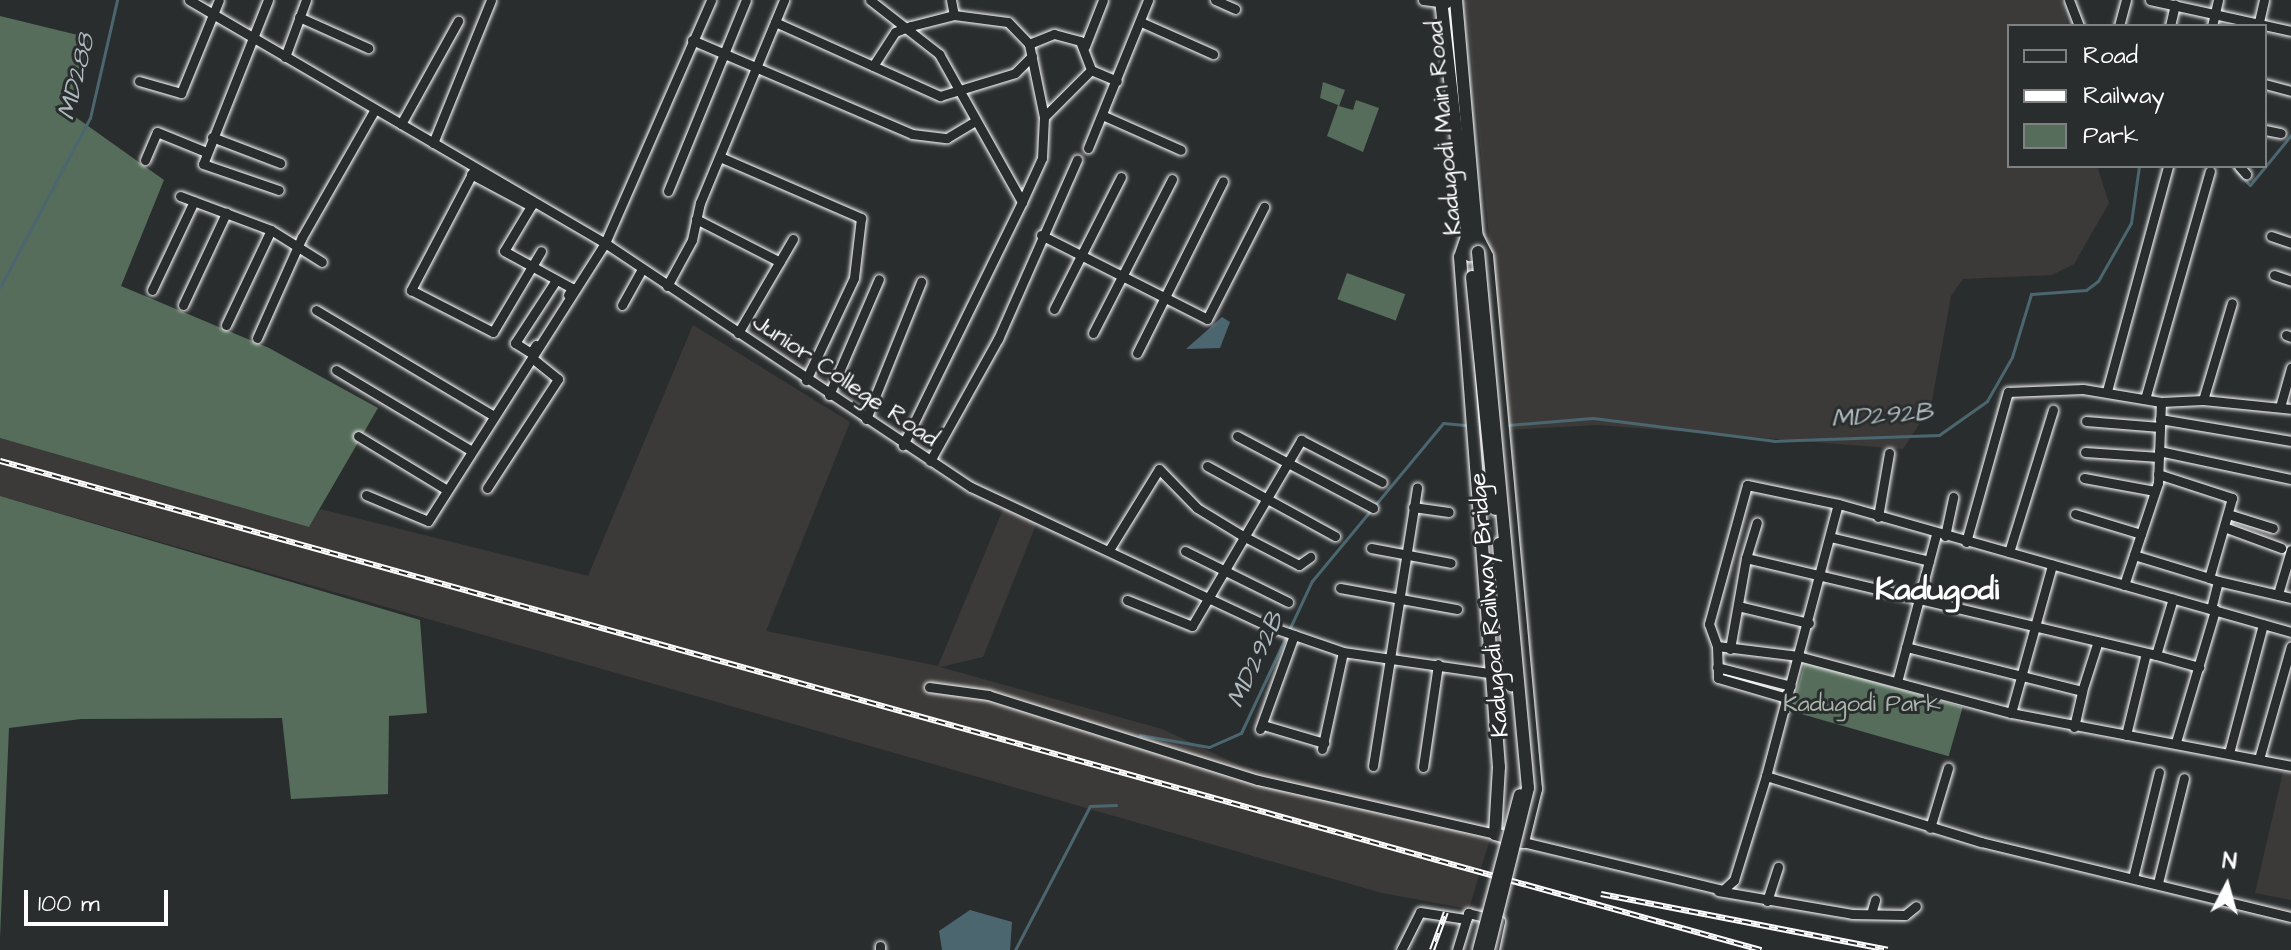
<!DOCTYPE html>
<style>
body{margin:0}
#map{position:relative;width:2291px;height:950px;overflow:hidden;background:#2a2d2e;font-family:"Architects Daughter",sans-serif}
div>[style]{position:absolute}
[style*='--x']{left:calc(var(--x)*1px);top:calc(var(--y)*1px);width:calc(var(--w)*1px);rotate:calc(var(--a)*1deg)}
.built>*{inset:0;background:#3c3a38}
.green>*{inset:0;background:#556d5a;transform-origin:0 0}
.water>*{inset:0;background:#4b666f}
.stream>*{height:3px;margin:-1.5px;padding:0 1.5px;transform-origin:1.5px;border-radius:1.5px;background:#4b666f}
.roads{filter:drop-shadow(0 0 2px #fff) drop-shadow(0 0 2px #fff)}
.minor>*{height:9px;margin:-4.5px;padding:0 4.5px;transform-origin:4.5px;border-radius:4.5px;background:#2a2d2e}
.major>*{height:12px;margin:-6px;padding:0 6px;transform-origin:6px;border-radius:6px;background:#2a2d2e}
.rail>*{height:6px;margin-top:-3px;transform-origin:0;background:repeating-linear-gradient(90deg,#2a2d2e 0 9px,#fff 0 18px);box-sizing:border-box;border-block:2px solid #fff}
.bridges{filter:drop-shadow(0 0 2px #fff) drop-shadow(0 0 2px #fff)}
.major-bridge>*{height:12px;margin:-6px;padding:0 6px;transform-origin:6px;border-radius:6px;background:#2a2d2e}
span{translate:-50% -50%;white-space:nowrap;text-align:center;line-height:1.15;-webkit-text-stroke:6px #2a2d2e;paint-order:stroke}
.street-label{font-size:24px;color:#fff}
.park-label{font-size:24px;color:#aab6ac}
.water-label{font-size:26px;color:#aebabe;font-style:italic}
.district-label{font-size:32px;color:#fff;font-weight:700}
.legend{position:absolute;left:2007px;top:24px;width:260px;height:144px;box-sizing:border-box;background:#2a2d2e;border:2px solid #7f8182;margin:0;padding:10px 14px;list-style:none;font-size:24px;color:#fff}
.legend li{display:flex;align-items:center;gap:16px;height:40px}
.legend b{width:40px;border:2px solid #7f8182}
.north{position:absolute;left:2187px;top:846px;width:80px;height:80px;-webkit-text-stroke:6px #2a2d2e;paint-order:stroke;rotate:6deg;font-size:22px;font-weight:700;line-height:32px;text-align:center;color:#fff}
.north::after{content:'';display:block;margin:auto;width:28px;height:36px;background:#fff;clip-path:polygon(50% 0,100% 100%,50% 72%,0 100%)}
.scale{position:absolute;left:24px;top:890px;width:144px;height:36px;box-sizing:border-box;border:4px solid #fff;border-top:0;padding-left:10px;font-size:24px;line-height:28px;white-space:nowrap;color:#fff;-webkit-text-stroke:6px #2a2d2e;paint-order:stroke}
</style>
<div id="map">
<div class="built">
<div style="clip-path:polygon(1466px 0,2061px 0,2068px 26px,2009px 26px,2009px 166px,2097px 166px,2109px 203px,2074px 264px,2052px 275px,1963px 279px,1951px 296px,1931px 406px,1903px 449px,1598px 425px,1508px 430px)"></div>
<div style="clip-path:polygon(693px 325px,850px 422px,766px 631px,938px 666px,1004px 507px,1037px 522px,983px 657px,940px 667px,1162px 729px,1239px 765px,1493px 828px,1469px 909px,1382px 893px,0 496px,0 438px,309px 527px,320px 509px,588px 576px)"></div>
<div style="clip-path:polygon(2283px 772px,2291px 773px,2291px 900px,2255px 893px)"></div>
</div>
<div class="green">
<div style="clip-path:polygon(0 16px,90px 38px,67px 111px,164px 180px,121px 286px,269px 348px,378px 408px,309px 527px,0 438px)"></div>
<div style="clip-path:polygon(1323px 82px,1345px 90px,1339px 106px,1353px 110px,1356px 100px,1379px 108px,1363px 152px,1327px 136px,1338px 105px,1320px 98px)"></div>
<div style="left:1347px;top:273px;width:62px;height:28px;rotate:20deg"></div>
<div style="clip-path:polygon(0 496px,420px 620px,427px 713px,389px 716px,388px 794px,291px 799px,282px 718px,81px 719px,9px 728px,0 938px)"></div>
<div style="left:1805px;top:662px;width:164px;height:51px;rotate:16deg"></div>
</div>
<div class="water">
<div style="clip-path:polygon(1222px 317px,1230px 322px,1220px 348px,1186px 349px)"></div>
<div style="clip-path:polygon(970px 910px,1012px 922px,1010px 950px,942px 950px,939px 931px)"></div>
</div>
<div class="stream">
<div style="--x:2232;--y:166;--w:26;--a:47"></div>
<div style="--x:2250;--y:185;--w:65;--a:-50.6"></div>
<div style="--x:0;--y:287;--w:191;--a:-62"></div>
<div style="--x:90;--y:118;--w:121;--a:-77.1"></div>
<div style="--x:1508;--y:425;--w:85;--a:-4.7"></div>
<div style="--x:1593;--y:418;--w:182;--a:7.2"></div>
<div style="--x:1774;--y:441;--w:165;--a:-2.1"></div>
<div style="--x:1939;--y:435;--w:59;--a:-35.3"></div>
<div style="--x:1987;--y:401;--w:51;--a:-60.4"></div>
<div style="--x:2012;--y:357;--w:66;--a:-73.2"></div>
<div style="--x:2031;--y:294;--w:55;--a:-4.2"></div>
<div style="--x:2086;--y:290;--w:15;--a:-37"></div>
<div style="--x:2098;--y:281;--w:67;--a:-60.4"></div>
<div style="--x:2131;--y:223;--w:58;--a:-82"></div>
<div style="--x:1140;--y:735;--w:70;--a:9.9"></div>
<div style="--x:1209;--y:747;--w:35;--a:-24"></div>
<div style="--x:1241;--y:733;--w:168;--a:-65"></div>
<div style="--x:1312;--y:581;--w:205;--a:-50.3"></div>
<div style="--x:1443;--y:423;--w:22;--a:5"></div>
<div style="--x:1015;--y:950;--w:162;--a:-62.5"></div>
<div style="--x:1090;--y:806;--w:26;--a:-2"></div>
</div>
<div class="roads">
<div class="minor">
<div style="--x:189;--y:0;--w:482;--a:30.3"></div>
<div style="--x:605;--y:243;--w:440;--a:33.7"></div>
<div style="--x:971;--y:487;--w:328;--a:25.1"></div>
<div style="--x:1268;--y:626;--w:79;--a:19.1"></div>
<div style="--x:1343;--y:652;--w:175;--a:8.2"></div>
<div style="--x:268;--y:0;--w:176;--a:111.6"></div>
<div style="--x:203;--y:164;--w:80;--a:18.9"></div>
<div style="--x:870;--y:0;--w:88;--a:38"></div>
<div style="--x:939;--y:54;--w:170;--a:60.7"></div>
<div style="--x:1022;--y:202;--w:271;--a:116.1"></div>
<div style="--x:951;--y:0;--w:15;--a:79"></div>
<div style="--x:1215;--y:0;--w:22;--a:24"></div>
<div style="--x:1423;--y:0;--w:24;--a:7"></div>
<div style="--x:2069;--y:0;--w:28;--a:69"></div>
<div style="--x:2150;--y:0;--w:144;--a:12.4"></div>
<div style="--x:299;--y:17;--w:76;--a:24.2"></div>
<div style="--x:775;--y:22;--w:181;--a:24.2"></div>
<div style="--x:940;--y:96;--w:78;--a:-17"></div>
<div style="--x:1015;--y:73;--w:24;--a:-45"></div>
<div style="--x:1141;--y:22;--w:79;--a:24"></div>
<div style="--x:2119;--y:26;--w:27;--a:-75"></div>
<div style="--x:2170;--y:26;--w:22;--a:-77"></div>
<div style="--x:2212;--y:26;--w:27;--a:-77"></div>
<div style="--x:2258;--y:26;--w:27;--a:-77"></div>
<div style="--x:692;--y:40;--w:239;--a:23.1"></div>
<div style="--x:912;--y:134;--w:35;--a:7"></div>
<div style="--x:947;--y:138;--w:33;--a:-31"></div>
<div style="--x:1029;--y:44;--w:27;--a:-22"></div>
<div style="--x:1054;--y:34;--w:27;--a:15"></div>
<div style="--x:1080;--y:41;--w:31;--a:69"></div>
<div style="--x:1091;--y:70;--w:28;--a:23"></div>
<div style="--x:1085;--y:46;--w:49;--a:-68.6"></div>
<div style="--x:285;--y:57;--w:61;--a:-69.8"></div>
<div style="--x:873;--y:66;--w:40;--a:-57.1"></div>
<div style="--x:895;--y:32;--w:17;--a:-21"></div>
<div style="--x:911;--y:26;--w:44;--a:-14.3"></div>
<div style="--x:954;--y:15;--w:54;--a:7.4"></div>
<div style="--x:1008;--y:22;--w:30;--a:46"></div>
<div style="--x:1029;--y:44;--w:75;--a:78.4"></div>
<div style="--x:1044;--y:117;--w:41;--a:92.8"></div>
<div style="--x:1042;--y:158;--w:48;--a:114.4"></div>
<div style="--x:139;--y:81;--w:44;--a:15.9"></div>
<div style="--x:181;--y:93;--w:100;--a:-67.8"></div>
<div style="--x:2265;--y:84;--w:27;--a:15"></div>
<div style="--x:1102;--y:115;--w:86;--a:23.9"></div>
<div style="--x:1044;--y:117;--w:66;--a:-45"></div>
<div style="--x:401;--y:124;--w:118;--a:-61"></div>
<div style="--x:2265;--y:130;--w:16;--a:11"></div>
<div style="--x:212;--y:137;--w:73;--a:20.9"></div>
<div style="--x:433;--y:143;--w:154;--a:-67.9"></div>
<div style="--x:1088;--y:148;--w:160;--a:-67.9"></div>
<div style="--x:720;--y:157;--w:154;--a:23.4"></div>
<div style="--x:861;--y:218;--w:60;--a:96.7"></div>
<div style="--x:854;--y:278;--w:113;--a:115.2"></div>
<div style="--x:145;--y:160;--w:30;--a:-67"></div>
<div style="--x:157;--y:132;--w:53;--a:22.2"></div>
<div style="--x:2239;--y:166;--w:11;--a:49"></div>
<div style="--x:474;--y:170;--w:136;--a:117.7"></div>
<div style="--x:411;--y:290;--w:92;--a:27.1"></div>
<div style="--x:493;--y:332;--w:94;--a:-59.3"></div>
<div style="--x:471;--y:174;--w:68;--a:28.1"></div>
<div style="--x:531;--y:206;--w:52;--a:121"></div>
<div style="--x:504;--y:251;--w:77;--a:28.6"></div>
<div style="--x:572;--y:288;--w:8;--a:120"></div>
<div style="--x:668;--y:191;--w:206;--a:-67.8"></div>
<div style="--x:180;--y:196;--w:97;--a:20.5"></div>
<div style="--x:271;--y:230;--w:60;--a:32.1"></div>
<div style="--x:696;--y:219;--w:94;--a:27.1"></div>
<div style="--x:1041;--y:235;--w:186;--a:26.8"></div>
<div style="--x:1207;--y:319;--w:126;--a:-63"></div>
<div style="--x:2271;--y:236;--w:21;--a:19"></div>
<div style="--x:2274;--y:275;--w:18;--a:19"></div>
<div style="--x:667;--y:286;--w:52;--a:-61.5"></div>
<div style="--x:692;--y:240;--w:38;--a:-78"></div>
<div style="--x:700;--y:203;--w:220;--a:-67.5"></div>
<div style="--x:152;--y:290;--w:98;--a:-64.7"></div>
<div style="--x:183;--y:305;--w:102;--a:-64.9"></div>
<div style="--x:622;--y:305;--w:41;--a:-60.9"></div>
<div style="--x:1054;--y:309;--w:148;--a:-63.1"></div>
<div style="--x:316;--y:310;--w:205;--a:30.8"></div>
<div style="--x:226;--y:325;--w:105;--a:-64.7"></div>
<div style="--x:738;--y:333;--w:109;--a:-59.7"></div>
<div style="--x:1093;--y:333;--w:173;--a:-62.8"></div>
<div style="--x:2286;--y:335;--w:5;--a:22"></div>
<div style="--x:257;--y:338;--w:111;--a:-66"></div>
<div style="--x:302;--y:237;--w:147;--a:-60.3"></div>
<div style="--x:536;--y:345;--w:9;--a:122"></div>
<div style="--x:531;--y:353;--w:19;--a:-148"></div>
<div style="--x:515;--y:343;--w:75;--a:-56.9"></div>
<div style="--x:1137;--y:353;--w:192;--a:-63.4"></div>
<div style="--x:336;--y:370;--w:156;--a:30.8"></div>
<div style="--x:2107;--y:391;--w:233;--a:-74.8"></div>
<div style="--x:829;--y:395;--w:126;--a:-66.7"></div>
<div style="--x:2145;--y:399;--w:237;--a:-74.1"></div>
<div style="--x:2203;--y:400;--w:88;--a:5.8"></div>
<div style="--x:2280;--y:407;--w:41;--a:-74.2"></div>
<div style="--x:866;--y:419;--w:148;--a:-68.1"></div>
<div style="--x:2160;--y:419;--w:133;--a:9.5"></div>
<div style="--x:2086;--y:421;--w:74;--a:4.6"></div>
<div style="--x:358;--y:436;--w:104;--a:31.2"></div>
<div style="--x:1237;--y:436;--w:154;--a:27.9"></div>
<div style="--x:2159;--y:451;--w:135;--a:12"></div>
<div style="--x:2085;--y:452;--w:74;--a:3.9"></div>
<div style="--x:930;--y:461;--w:140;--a:-60.9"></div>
<div style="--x:998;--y:339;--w:196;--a:-66.2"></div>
<div style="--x:1207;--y:466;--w:146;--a:28.7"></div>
<div style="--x:2158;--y:474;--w:78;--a:18"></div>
<div style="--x:2232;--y:498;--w:83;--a:106"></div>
<div style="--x:2209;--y:578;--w:9;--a:18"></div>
<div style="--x:2218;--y:581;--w:29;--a:104"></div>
<div style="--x:2084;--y:478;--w:72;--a:10.4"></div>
<div style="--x:487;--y:488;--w:130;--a:-56.9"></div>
<div style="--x:558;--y:379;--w:33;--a:-141"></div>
<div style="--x:366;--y:495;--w:67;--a:22.8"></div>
<div style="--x:428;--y:521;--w:330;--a:-57.5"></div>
<div style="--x:605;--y:243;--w:265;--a:-66.4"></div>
<div style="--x:1413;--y:507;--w:36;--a:8"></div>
<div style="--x:2075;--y:514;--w:69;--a:16.9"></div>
<div style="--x:2228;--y:514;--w:47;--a:17.3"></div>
<div style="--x:1878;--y:517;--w:65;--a:-80.2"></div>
<div style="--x:2224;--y:527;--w:61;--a:20.2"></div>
<div style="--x:1945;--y:536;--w:40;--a:-78"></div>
<div style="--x:1830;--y:537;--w:102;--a:13.6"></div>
<div style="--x:1966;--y:542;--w:156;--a:-74.4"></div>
<div style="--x:2008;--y:392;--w:75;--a:-2.3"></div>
<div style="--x:2083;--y:389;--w:79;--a:9.5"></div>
<div style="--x:1371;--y:548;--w:81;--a:10.6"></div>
<div style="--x:1109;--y:550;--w:95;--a:-58.3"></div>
<div style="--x:1159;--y:469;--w:54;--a:45.7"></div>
<div style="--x:1197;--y:508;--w:54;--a:31.3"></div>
<div style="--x:1243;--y:536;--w:63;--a:27.4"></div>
<div style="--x:1299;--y:565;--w:14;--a:-36"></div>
<div style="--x:1185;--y:551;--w:115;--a:26.3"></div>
<div style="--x:2009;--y:552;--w:149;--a:-72.8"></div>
<div style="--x:2134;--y:555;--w:78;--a:17"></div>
<div style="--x:1746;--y:558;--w:37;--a:-73"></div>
<div style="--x:2218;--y:581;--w:75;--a:13.1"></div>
<div style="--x:2124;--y:585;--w:108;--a:-71.6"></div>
<div style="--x:2158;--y:483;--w:81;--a:-87.9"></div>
<div style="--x:2161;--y:402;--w:42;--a:-2.7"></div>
<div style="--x:2203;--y:400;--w:101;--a:-73.4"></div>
<div style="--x:1340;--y:588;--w:119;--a:10.2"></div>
<div style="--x:2278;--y:594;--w:46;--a:-73.5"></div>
<div style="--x:1127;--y:600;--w:70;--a:21.8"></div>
<div style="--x:1192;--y:626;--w:216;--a:-59.6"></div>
<div style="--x:1301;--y:440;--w:91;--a:27.4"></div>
<div style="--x:1738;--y:606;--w:73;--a:13.5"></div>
<div style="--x:2291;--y:632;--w:471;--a:-164.2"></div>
<div style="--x:1838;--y:504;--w:93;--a:-168.2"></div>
<div style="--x:1747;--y:485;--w:144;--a:105.3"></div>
<div style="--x:1709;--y:624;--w:23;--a:70"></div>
<div style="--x:1717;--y:646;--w:82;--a:7"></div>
<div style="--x:1798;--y:656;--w:220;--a:15"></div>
<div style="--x:2011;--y:713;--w:285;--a:10.7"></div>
<div style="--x:1717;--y:646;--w:32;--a:88"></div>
<div style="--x:1718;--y:678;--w:72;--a:16.2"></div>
<div style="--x:1906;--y:647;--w:181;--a:14"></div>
<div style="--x:2082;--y:691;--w:52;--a:-72.3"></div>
<div style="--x:1730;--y:649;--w:92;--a:-80"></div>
<div style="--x:1746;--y:558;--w:421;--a:13.3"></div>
<div style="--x:2156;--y:655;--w:59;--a:-73.4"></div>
<div style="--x:2156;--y:655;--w:45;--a:15.6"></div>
<div style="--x:1717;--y:667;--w:76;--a:14.4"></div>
<div style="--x:1897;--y:682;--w:153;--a:-75.2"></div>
<div style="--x:929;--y:687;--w:60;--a:7.7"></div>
<div style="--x:988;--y:695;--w:283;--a:17.5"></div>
<div style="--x:1258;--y:780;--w:243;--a:12.8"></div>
<div style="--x:2011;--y:713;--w:154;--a:-74.5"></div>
<div style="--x:1263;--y:725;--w:64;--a:16.4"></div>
<div style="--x:2074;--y:727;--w:37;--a:-77"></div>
<div style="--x:1260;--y:729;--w:100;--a:-70.1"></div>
<div style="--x:2126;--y:735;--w:84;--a:-76.3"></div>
<div style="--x:2176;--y:742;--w:138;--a:-73.5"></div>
<div style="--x:1322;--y:749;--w:99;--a:-77.8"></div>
<div style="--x:2229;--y:753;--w:133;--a:-75.2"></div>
<div style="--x:2259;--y:759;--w:117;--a:-74.2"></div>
<div style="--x:1373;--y:766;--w:282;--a:-81"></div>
<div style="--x:1423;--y:767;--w:104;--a:-81.7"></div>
<div style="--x:1766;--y:776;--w:281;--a:-75.2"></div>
<div style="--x:1930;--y:828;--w:63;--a:-73.3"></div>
<div style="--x:1523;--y:842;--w:206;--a:13.5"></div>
<div style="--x:1723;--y:890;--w:15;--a:-42"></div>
<div style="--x:1734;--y:880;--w:109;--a:-72.9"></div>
<div style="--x:1766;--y:776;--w:225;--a:17.1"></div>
<div style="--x:1981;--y:842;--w:319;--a:13.6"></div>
<div style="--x:2133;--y:878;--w:109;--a:-76.2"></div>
<div style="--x:2158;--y:883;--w:108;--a:-76.1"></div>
<div style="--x:1718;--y:891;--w:136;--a:9.7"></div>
<div style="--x:1852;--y:914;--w:53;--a:1.1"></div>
<div style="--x:1905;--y:915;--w:14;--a:-39"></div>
<div style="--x:1767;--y:901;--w:36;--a:-72"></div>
<div style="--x:1871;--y:914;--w:15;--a:-74"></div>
<div style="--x:880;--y:950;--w:4;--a:-90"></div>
<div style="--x:1401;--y:950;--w:42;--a:-63.4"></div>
<div style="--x:1420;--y:912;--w:47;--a:8.7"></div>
<div style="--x:1457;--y:950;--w:39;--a:-73"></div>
<div style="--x:1468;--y:913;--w:33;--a:14"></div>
<div style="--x:1500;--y:921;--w:30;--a:102"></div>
</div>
<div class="major">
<div style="--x:1441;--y:0;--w:257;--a:83.5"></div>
<div style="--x:1456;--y:0;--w:242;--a:85"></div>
<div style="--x:1467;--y:237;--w:21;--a:109"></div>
<div style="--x:1460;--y:257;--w:511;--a:85.63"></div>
<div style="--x:1499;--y:767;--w:67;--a:93.4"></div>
<div style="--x:1495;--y:834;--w:29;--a:16"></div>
<div style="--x:1523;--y:842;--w:55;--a:-76.2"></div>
<div style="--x:1536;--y:789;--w:535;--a:-95.25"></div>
<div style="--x:1487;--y:256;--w:22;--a:-117"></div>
</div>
</div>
<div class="rail">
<div style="--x:0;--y:461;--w:1828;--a:15.52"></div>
<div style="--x:1601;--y:894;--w:292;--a:11"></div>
<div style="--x:1432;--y:950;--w:40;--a:-69.8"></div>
</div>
<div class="bridges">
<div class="major-bridge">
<div style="--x:1478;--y:252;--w:538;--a:84.67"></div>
<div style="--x:1528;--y:788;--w:167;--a:103.9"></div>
<div style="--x:1472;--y:277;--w:233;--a:84.3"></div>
<div style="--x:1499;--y:544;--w:142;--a:85.1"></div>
<div style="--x:1479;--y:950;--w:160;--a:-75.2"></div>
</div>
</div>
<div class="street-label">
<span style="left:1445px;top:128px;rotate:-95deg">Kadugodi Main Road</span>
<span style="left:845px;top:381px;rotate:34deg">Junior College Road</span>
<span style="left:1490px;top:605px;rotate:-95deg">Kadugodi Railway Bridge</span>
</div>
<div class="park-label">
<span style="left:1862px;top:705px">Kadugodi Park</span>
</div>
<div class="water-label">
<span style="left:77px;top:77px;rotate:-76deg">MD288</span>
<span style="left:1882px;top:416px;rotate:-4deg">MD292B</span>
<span style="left:1256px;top:660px;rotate:-65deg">MD292B</span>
</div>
<div class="district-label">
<span style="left:1937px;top:590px">Kadugodi</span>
</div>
<ul class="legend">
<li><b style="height:10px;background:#2a2d2e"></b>Road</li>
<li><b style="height:10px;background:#fff"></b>Railway</li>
<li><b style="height:22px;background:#556d5a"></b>Park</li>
</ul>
<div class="north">N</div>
<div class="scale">100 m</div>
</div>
